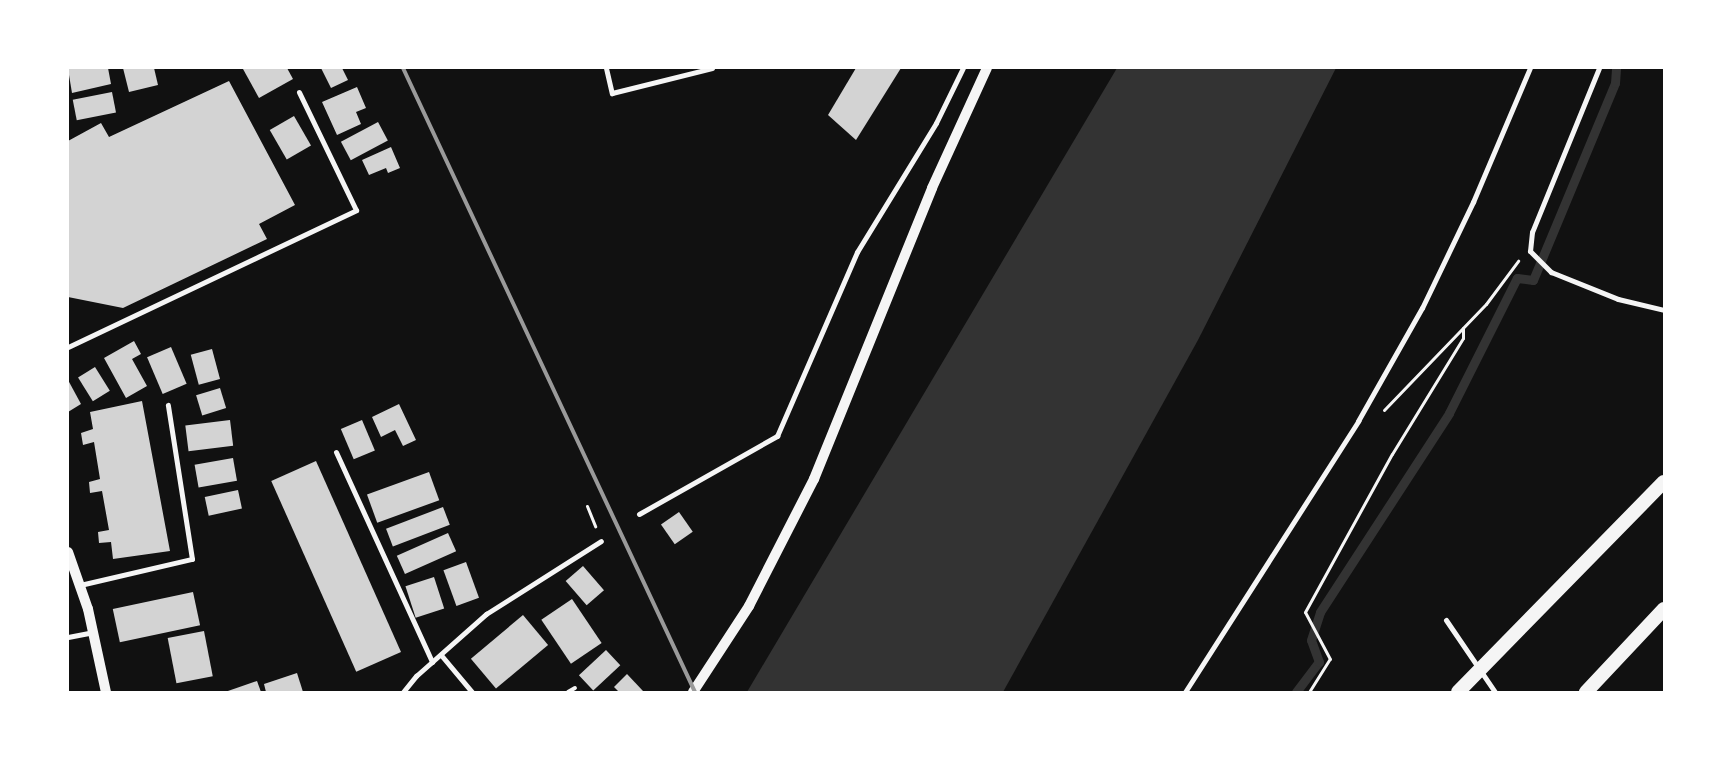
<!DOCTYPE html>
<style>
body{margin:0}
#map{position:relative;width:1732px;height:760px;overflow:hidden;background:#111;font-family:"Alegreya Sans",sans-serif}
div>[style]{position:absolute}
[style*='--x']{left:calc(var(--x)*1px);top:calc(var(--y)*1px);width:calc(var(--w)*1px);rotate:calc(var(--a)*1deg)}
.water>*{inset:0;background:#333}
.stream>*{height:9px;margin:-4.5px;padding:0 4.5px;transform-origin:4.5px;border-radius:4.5px;background:#333}
.building>*{inset:0;background:#d3d3d3;transform-origin:0 0}
.path>*{height:3px;margin:-1.5px;padding:0 1.5px;transform-origin:1.5px;border-radius:1.5px;background:#f5f5f5}
.service>*{height:4px;margin:-2px;padding:0 2px;transform-origin:2px;border-radius:2px;background:#f5f5f5}
.minor>*{height:5px;margin:-2.5px;padding:0 2.5px;transform-origin:2.5px;border-radius:2.5px;background:#f5f5f5}
.secondary>*{height:10px;margin:-5px;padding:0 5px;transform-origin:5px;border-radius:5px;background:#f5f5f5}
.trunk>*{height:14px;margin:-7px;padding:0 7px;transform-origin:7px;border-radius:7px;background:#f5f5f5}
.rail>*{height:4px;margin:-2px;padding:0 2px;transform-origin:2px;border-radius:2px;background:#9a9a9a}
span{translate:-50% -50%;white-space:nowrap;text-align:center;line-height:1.15;-webkit-text-stroke:5px #fff;paint-order:stroke}
.frame{position:absolute;inset:0;border:69px solid #fff;pointer-events:none}
</style>
<div id="map">
<div class="water">
<div style="clip-path:polygon(1117px 68px,1336px 68px,1198px 340px,1003px 692px,747px 692px)"></div>
</div>
<div class="stream">
<div style="--x:1296;--y:692;--w:38;--a:-53"></div>
<div style="--x:1319;--y:662;--w:23;--a:-110"></div>
<div style="--x:1311;--y:640;--w:29;--a:-72"></div>
<div style="--x:1320;--y:612;--w:237;--a:-57"></div>
<div style="--x:1449;--y:413;--w:151;--a:-63.3"></div>
<div style="--x:1517;--y:278;--w:16;--a:7"></div>
<div style="--x:1533;--y:280;--w:213;--a:-67.4"></div>
<div style="--x:1615;--y:83;--w:15;--a:-86"></div>
</div>
<div class="building">
<div style="clip-path:polygon(76px 68px,108px 68px,111px 84px,72px 93px,68px 69px)"></div>
<div style="clip-path:polygon(123px 68px,154px 68px,158px 85px,129px 92px)"></div>
<div style="clip-path:polygon(287px 68px,293px 79px,259px 98px,243px 69px)"></div>
<div style="clip-path:polygon(321px 68px,342px 68px,348px 80px,331px 88px)"></div>
<div style="clip-path:polygon(856px 68px,901px 68px,856px 140px,828px 115px)"></div>
<div style="clip-path:polygon(229px 81px,295px 205px,259px 224px,267px 239px,123px 308px,68px 297px,68px 141px,101px 123px,109px 137px)"></div>
<div style="clip-path:polygon(357px 87px,366px 108px,356px 112px,361px 124px,337px 135px,322px 102px)"></div>
<div style="left:112px;top:92px;width:21px;height:40px;rotate:79deg"></div>
<div style="left:294px;top:116px;width:34px;height:28px;rotate:60deg"></div>
<div style="left:378px;top:122px;width:21px;height:42px;rotate:62deg"></div>
<div style="clip-path:polygon(391px 147px,400px 168px,388px 173px,386px 168px,369px 175px,362px 160px)"></div>
<div style="clip-path:polygon(134px 341px,141px 354px,132px 359px,147px 386px,126px 398px,104px 358px)"></div>
<div style="left:171px;top:347px;width:40px;height:26px;rotate:67deg"></div>
<div style="left:212px;top:349px;width:31px;height:22px;rotate:75deg"></div>
<div style="left:95px;top:367px;width:28px;height:20px;rotate:58deg"></div>
<div style="clip-path:polygon(68px 380px,81px 404px,68px 412px)"></div>
<div style="left:220px;top:388px;width:21px;height:25px;rotate:73deg"></div>
<div style="clip-path:polygon(142px 401px,170px 551px,113px 559px,111px 542px,99px 543px,98px 532px,109px 530px,102px 491px,90px 493px,89px 482px,100px 479px,94px 442px,83px 445px,81px 433px,93px 429px,90px 412px)"></div>
<div style="clip-path:polygon(399px 404px,416px 440px,403px 446px,395px 430px,381px 437px,372px 417px)"></div>
<div style="left:230px;top:420px;width:26px;height:45px;rotate:83deg"></div>
<div style="left:362px;top:420px;width:33px;height:23px;rotate:67deg"></div>
<div style="left:233px;top:458px;width:23px;height:39px;rotate:80deg"></div>
<div style="left:316px;top:461px;width:209px;height:49px;rotate:66deg"></div>
<div style="left:429px;top:472px;width:30px;height:66px;rotate:70deg"></div>
<div style="left:238px;top:490px;width:19px;height:34px;rotate:78deg"></div>
<div style="left:443px;top:507px;width:19px;height:61px;rotate:69deg"></div>
<div style="left:679px;top:512px;width:24px;height:22px;rotate:55deg"></div>
<div style="left:448px;top:533px;width:20px;height:56px;rotate:66deg"></div>
<div style="left:466px;top:562px;width:38px;height:24px;rotate:70deg"></div>
<div style="left:583px;top:566px;width:32px;height:23px;rotate:49deg"></div>
<div style="left:434px;top:577px;width:33px;height:30px;rotate:72deg"></div>
<div style="left:193px;top:592px;width:34px;height:82px;rotate:78deg"></div>
<div style="left:572px;top:599px;width:53px;height:37px;rotate:56deg"></div>
<div style="left:523px;top:615px;width:39px;height:68px;rotate:50deg"></div>
<div style="left:204px;top:631px;width:46px;height:37px;rotate:79deg"></div>
<div style="left:606px;top:650px;width:21px;height:37px;rotate:47deg"></div>
<div style="clip-path:polygon(297px 673px,303px 692px,266px 692px,264px 684px)"></div>
<div style="clip-path:polygon(627px 674px,643px 691px,641px 692px,619px 692px,614px 687px)"></div>
<div style="clip-path:polygon(257px 681px,261px 692px,225px 692px)"></div>
</div>
<div class="path">
<div style="--x:1384;--y:410;--w:147;--a:-46.1"></div>
<div style="--x:1486;--y:304;--w:54;--a:-53.3"></div>
<div style="--x:587;--y:506;--w:22;--a:68"></div>
<div style="--x:1309;--y:692;--w:39;--a:-58"></div>
<div style="--x:1330;--y:659;--w:53;--a:-118"></div>
<div style="--x:1305;--y:612;--w:180;--a:-61.2"></div>
<div style="--x:1392;--y:454;--w:136;--a:-58.5"></div>
<div style="--x:1463;--y:338;--w:10;--a:-90"></div>
</div>
<div class="service">
<div style="--x:568;--y:692;--w:8;--a:-30"></div>
</div>
<div class="minor">
<div style="--x:606;--y:68;--w:26;--a:77"></div>
<div style="--x:612;--y:93;--w:103;--a:-14"></div>
<div style="--x:1599;--y:68;--w:177;--a:112.2"></div>
<div style="--x:1532;--y:232;--w:19;--a:96"></div>
<div style="--x:1530;--y:251;--w:30;--a:45"></div>
<div style="--x:1551;--y:272;--w:72;--a:21.9"></div>
<div style="--x:1618;--y:299;--w:47;--a:13.4"></div>
<div style="--x:68;--y:347;--w:319;--a:-25.4"></div>
<div style="--x:356;--y:210;--w:131;--a:-115.8"></div>
<div style="--x:336;--y:452;--w:231;--a:65.4"></div>
<div style="--x:639;--y:514;--w:159;--a:-29.5"></div>
<div style="--x:777;--y:436;--w:201;--a:-66.5"></div>
<div style="--x:857;--y:252;--w:151;--a:-58.5"></div>
<div style="--x:936;--y:123;--w:61;--a:-63.9"></div>
<div style="--x:80;--y:585;--w:115;--a:-13.1"></div>
<div style="--x:192;--y:559;--w:156;--a:-98.9"></div>
<div style="--x:1446;--y:620;--w:87;--a:55.8"></div>
<div style="--x:68;--y:637;--w:25;--a:-11"></div>
<div style="--x:441;--y:655;--w:48;--a:50"></div>
<div style="--x:403;--y:692;--w:21;--a:-51"></div>
<div style="--x:416;--y:676;--w:94;--a:-41.5"></div>
<div style="--x:486;--y:614;--w:136;--a:-32.4"></div>
<div style="--x:1185;--y:692;--w:322;--a:-57.4"></div>
<div style="--x:1358;--y:421;--w:130;--a:-60.5"></div>
<div style="--x:1422;--y:308;--w:118;--a:-64.3"></div>
<div style="--x:1473;--y:202;--w:146;--a:-67"></div>
</div>
<div class="secondary">
<div style="--x:68;--y:552;--w:60;--a:70.7"></div>
<div style="--x:88;--y:609;--w:85;--a:77.8"></div>
<div style="--x:693;--y:692;--w:103;--a:-56.9"></div>
<div style="--x:749;--y:606;--w:143;--a:-62.9"></div>
<div style="--x:814;--y:479;--w:314;--a:-67.9"></div>
<div style="--x:932;--y:188;--w:132;--a:-65.4"></div>
</div>
<div class="trunk">
<div style="--x:1458;--y:692;--w:294;--a:-45.6"></div>
<div style="--x:1586;--y:692;--w:114;--a:-46.8"></div>
</div>
<div class="rail">
<div style="--x:403;--y:68;--w:689;--a:64.92"></div>
</div>
<div class="frame"></div>
</div>
